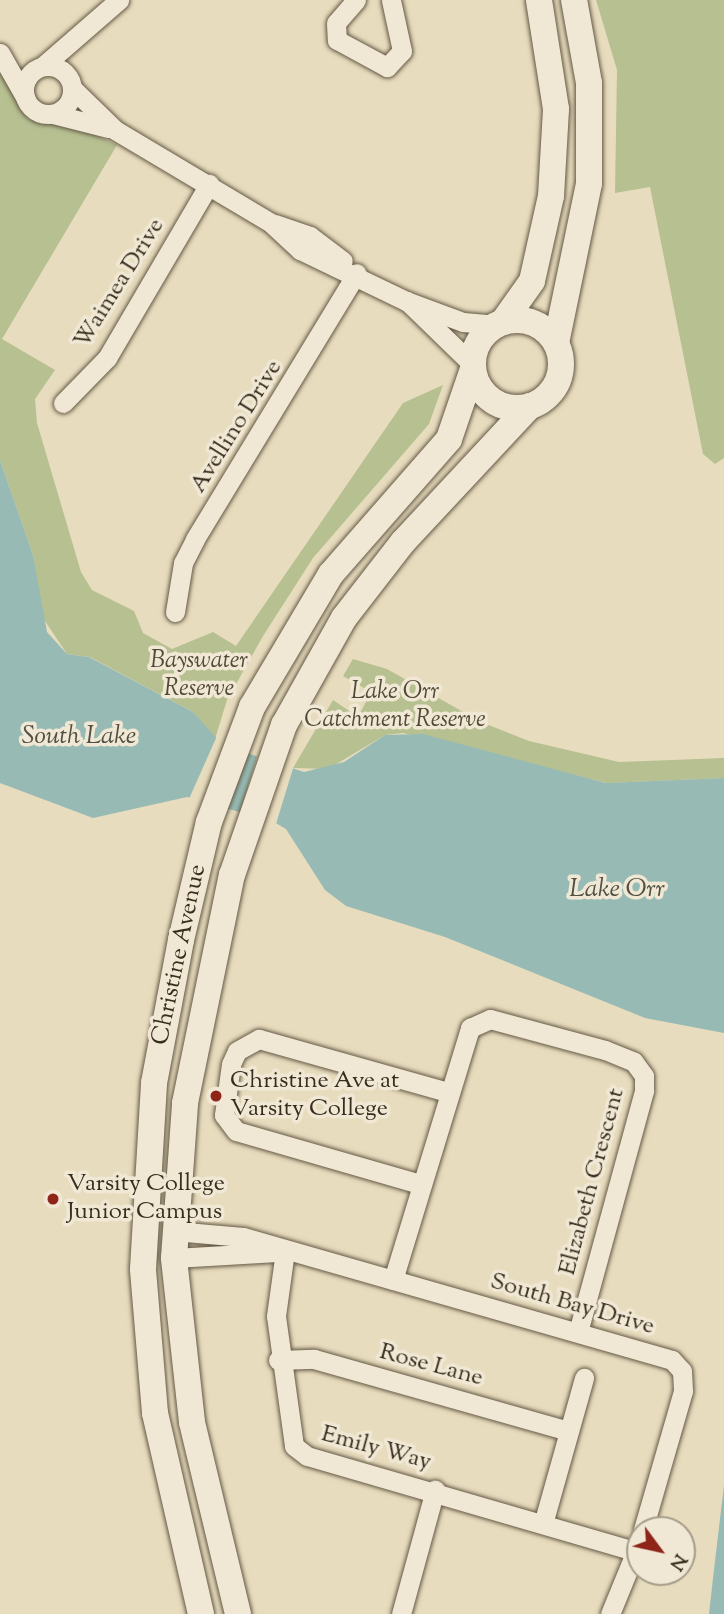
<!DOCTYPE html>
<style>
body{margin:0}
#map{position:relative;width:724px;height:1614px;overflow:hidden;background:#e8dcbe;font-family:"Sorts Mill Goudy",serif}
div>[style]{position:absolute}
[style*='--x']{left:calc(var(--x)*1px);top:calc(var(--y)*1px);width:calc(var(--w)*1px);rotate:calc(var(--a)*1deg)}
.green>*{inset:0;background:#b6c091}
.water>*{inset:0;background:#97bbb4}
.pier>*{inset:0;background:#e8dcbe;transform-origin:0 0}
.roads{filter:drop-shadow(0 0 2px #645945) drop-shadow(0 0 2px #645945)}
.street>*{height:19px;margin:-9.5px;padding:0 9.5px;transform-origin:9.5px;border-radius:9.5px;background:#f0e8d5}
.street>.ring{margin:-9.5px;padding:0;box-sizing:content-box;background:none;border:19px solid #f0e8d5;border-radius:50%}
.secondary>*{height:26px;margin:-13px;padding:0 13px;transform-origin:13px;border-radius:13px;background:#f0e8d5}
.secondary>.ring{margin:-13px;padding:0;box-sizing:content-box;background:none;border:26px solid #f0e8d5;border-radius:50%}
.dots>*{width:19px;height:19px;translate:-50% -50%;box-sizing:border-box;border:4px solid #f0e8d5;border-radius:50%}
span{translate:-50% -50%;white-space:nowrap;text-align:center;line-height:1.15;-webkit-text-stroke:7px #f0e8d5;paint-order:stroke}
.street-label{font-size:24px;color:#382d1d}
.park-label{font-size:24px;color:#514a34;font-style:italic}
.poi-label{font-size:24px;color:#382d1d}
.left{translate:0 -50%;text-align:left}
.water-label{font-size:26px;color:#505043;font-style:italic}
.north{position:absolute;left:626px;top:1516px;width:70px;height:70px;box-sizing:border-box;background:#f0e8d5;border:2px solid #a69d8b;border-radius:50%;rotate:123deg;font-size:19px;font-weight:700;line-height:28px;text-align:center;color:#382d1d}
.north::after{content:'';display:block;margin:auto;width:24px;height:32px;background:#8f2418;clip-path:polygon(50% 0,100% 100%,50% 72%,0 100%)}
</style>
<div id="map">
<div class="green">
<div style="clip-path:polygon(596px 0,724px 0,724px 458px,715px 464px,703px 454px,650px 187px,615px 193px,617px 70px)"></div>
<div style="clip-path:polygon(0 71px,28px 119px,73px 125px,117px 145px,2px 339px,55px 370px,35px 399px,37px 423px,81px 572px,92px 590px,134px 611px,143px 633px,172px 649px,213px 632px,236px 646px,403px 403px,443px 385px,429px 424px,313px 558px,263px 636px,227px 700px,215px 739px,193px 712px,90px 657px,67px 654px,41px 615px,33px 555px,0 460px)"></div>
<div style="clip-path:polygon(353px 659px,387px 669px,481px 722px,529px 741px,619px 762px,724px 758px,724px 778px,607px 783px,403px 733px,385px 735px,328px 769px,293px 768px,333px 700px,358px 717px,371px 692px,343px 676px)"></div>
</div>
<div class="water">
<div style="clip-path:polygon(0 460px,33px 555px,47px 632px,67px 654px,89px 657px,193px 712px,223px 745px,304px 772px,344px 762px,385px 735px,423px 734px,606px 783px,724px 778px,724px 1033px,645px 1018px,445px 937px,346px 906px,325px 890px,286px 829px,274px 822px,187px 797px,93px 818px,0 783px)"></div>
<div style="clip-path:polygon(724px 1485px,724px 1614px,709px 1614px,713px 1578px)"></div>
</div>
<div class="pier">
<div style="left:217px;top:736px;width:34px;height:70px;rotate:24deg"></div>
<div style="left:258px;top:753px;width:38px;height:64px;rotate:17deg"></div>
</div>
<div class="roads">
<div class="street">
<div style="--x:356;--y:0;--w:30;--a:131"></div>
<div style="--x:336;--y:23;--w:17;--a:87"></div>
<div style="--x:337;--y:40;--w:57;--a:28.4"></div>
<div style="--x:387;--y:67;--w:22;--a:-47"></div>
<div style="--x:402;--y:51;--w:52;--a:-102.2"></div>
<div style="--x:0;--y:53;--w:51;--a:60.4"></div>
<div class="ring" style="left:24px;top:66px;width:29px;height:29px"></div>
<div style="--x:43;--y:66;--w:101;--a:-41"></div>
<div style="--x:72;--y:88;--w:60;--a:44.3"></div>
<div style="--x:115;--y:130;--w:182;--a:30.8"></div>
<div style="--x:271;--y:223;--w:40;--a:43"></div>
<div style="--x:300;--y:250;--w:118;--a:25.7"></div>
<div style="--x:406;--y:301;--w:61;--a:20.2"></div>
<div style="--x:463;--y:322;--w:32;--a:5"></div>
<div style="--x:53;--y:114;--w:57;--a:14.3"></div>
<div style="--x:275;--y:224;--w:37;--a:19"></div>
<div style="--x:310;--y:236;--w:41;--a:37.1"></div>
<div style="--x:407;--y:301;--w:91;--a:44.1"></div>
<div style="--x:63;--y:403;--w:63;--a:-45.6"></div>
<div style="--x:107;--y:358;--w:202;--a:-59.6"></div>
<div style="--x:175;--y:612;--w:50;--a:-80.7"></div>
<div style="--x:183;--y:563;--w:27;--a:-63"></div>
<div style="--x:195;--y:539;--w:311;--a:-58.7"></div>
<div style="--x:420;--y:1184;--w:191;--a:-163.9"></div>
<div style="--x:236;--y:1131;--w:20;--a:-127"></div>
<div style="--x:224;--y:1115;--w:51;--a:-82.2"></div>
<div style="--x:231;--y:1064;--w:14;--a:-65"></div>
<div style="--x:237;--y:1051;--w:25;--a:-29"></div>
<div style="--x:259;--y:1039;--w:195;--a:15.7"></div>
<div style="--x:174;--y:1231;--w:69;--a:5"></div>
<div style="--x:243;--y:1237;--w:446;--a:16"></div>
<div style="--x:672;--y:1360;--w:15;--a:48"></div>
<div style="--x:682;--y:1371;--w:20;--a:87"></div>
<div style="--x:683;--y:1391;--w:145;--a:106.1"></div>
<div style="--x:285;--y:1251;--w:66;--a:97.9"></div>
<div style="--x:276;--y:1316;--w:131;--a:82.1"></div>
<div style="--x:294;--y:1446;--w:16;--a:38"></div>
<div style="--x:307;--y:1456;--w:344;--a:16.2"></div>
<div style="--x:174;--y:1258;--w:103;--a:-3.3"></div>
<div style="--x:393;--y:1280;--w:264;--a:-73"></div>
<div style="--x:470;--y:1028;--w:22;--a:-24"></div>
<div style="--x:490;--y:1019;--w:119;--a:15.1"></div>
<div style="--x:605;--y:1050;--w:31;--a:22"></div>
<div style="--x:634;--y:1062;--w:17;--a:54"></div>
<div style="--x:644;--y:1076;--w:15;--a:90"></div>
<div style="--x:644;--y:1091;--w:250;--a:105.3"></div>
<div style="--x:278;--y:1360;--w:36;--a:-2"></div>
<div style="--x:314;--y:1359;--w:265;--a:15.8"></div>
<div style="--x:543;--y:1524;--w:152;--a:-74.3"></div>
<div style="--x:401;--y:1614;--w:129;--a:-74.7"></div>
<div style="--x:610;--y:1614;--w:79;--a:-67.7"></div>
</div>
<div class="secondary">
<div class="ring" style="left:473px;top:320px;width:62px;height:62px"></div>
<div style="--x:503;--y:322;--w:50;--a:-54.7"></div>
<div style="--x:532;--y:281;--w:87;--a:-77.4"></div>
<div style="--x:551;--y:196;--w:87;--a:-86.7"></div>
<div style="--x:556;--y:109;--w:110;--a:-98.9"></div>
<div style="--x:556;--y:343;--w:163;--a:-78.3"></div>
<div style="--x:589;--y:183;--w:100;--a:-90"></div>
<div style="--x:589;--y:83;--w:84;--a:-100.2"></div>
<div style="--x:201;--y:1614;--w:206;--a:-102.9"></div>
<div style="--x:155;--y:1413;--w:144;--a:-94.8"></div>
<div style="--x:143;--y:1269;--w:186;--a:-86.6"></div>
<div style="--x:154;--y:1083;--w:146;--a:-79.3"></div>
<div style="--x:181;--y:940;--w:121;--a:-76.7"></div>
<div style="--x:209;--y:822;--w:123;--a:-69.5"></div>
<div style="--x:252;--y:707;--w:155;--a:-59.3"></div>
<div style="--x:331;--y:574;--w:179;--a:-48.8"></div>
<div style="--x:449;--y:439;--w:74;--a:-71.1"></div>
<div style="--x:238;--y:1614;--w:197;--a:-103.5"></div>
<div style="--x:192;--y:1422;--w:165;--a:-96.3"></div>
<div style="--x:174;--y:1258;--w:155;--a:-85.9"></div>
<div style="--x:185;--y:1103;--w:233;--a:-78.4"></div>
<div style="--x:232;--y:875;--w:159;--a:-70.9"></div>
<div style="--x:284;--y:725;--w:123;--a:-60.7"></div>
<div style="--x:344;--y:618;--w:96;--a:-52.2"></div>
<div style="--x:403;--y:542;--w:186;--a:-47"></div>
</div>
</div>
<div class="dots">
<div style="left:216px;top:1096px;background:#8f2418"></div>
<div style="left:53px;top:1199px;background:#8f2418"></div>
</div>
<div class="street-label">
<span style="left:120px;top:284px;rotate:-58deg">Waimea Drive</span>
<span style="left:237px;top:427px;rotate:-58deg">Avellino Drive</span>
<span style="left:180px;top:955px;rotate:-78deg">Christine Avenue</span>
<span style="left:593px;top:1182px;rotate:-75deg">Elizabeth Crescent</span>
<span style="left:572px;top:1305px;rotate:16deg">South Bay Drive</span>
<span style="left:431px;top:1366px;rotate:15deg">Rose Lane</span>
<span style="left:376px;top:1449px;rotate:15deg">Emily Way</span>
</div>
<div class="park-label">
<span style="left:199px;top:676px">Bayswater<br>Reserve</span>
<span style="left:395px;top:707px">Lake Orr<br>Catchment Reserve</span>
</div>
<div class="poi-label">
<span class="left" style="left:230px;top:1096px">Christine Ave at<br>Varsity College</span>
<span class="left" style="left:67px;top:1199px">Varsity College<br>Junior Campus</span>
</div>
<div class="water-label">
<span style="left:79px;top:737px">South Lake</span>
<span style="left:617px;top:890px">Lake Orr</span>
</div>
<div class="north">N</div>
</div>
